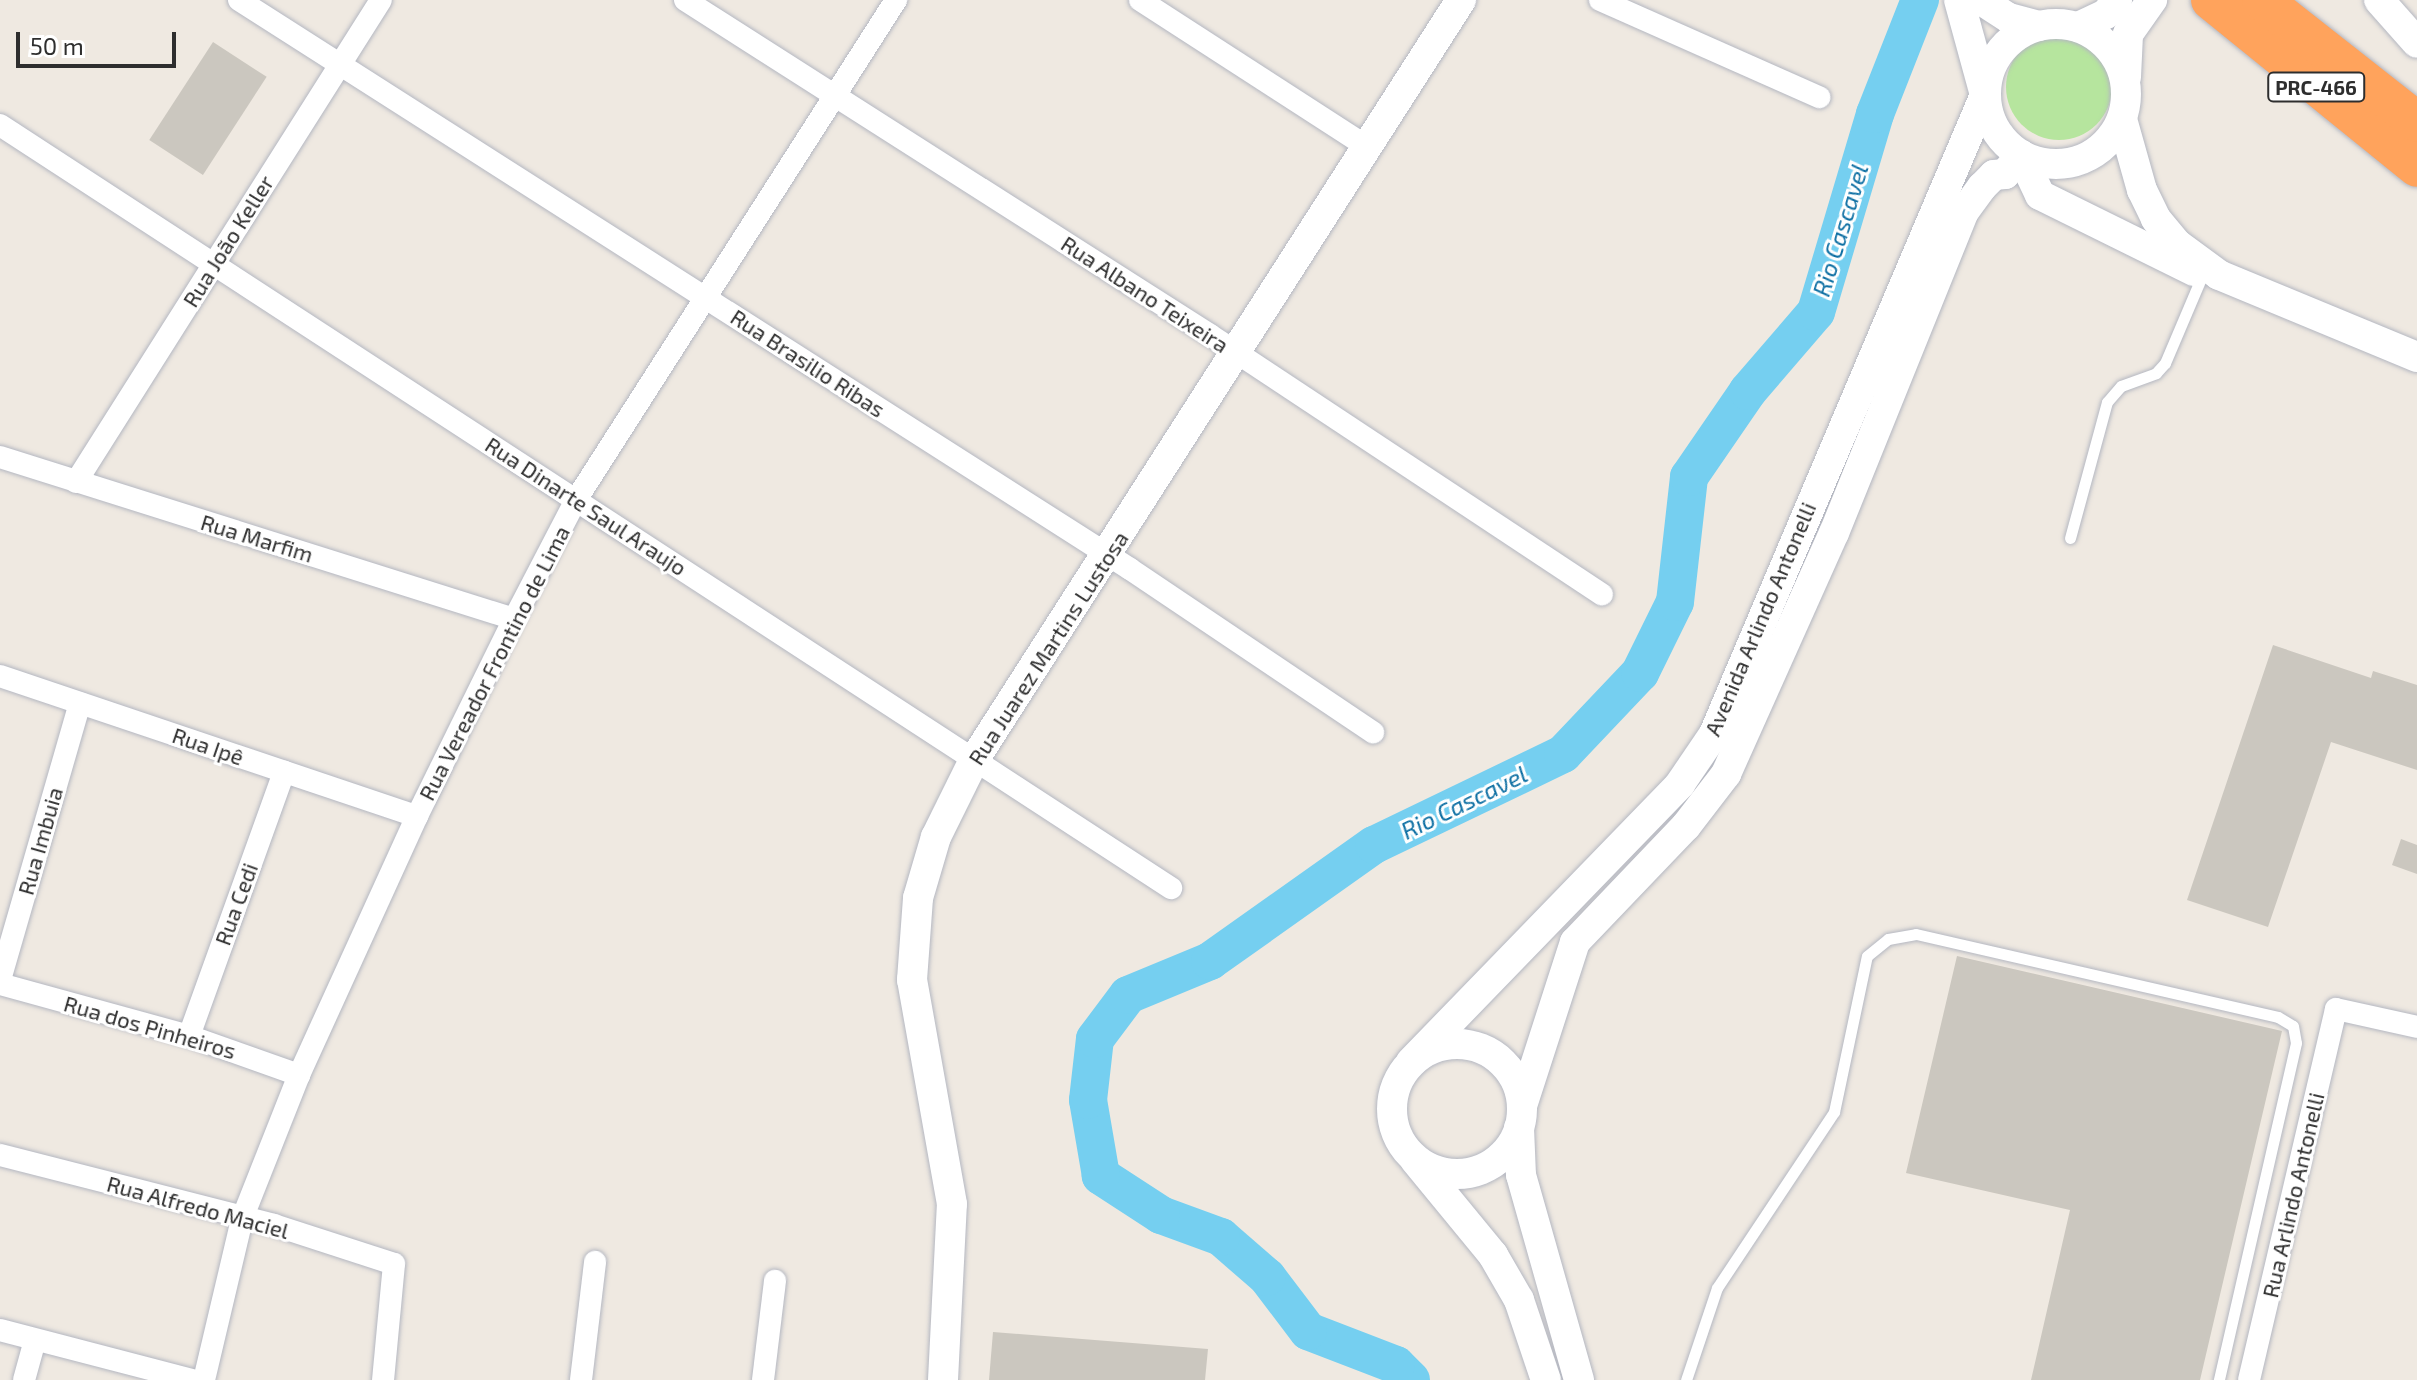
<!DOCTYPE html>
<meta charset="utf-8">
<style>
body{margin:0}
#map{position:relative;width:2417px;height:1380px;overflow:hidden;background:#efe9e1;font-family:"Exo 2",sans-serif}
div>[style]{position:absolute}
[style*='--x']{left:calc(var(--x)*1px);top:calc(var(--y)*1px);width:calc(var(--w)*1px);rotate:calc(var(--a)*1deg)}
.green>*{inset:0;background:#b6e59e}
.round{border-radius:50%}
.river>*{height:38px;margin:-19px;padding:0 19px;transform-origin:19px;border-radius:19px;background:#75cff0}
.building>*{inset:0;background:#cbc7bf;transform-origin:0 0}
.roads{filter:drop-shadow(0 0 2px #b4b7c1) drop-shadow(0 0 2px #b4b7c1)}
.lane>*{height:11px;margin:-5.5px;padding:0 5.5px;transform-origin:5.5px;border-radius:5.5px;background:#fff}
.street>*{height:22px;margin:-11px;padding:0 11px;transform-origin:11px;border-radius:11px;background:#fff}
.secondary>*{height:30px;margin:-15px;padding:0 15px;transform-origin:15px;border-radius:15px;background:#fff}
.secondary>.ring{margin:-15px;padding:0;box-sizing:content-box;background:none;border:30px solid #fff;border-radius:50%}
.highway>*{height:40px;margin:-20px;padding:0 20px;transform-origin:20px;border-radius:20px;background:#ffa35c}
span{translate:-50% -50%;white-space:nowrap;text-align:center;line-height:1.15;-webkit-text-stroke:6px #fff;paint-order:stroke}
.shield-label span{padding:2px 6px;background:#fff;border:2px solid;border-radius:6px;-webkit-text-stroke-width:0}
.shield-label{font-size:20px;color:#2e2e2e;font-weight:700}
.street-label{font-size:22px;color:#2e2e2e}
.water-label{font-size:24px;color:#0d6fa3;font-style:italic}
.scale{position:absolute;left:16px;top:32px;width:160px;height:36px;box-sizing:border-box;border:4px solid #2e2e2e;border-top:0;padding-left:10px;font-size:24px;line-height:28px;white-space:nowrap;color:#2e2e2e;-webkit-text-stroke:6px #fff;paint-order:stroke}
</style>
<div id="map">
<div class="green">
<div class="round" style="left:2006px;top:34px;width:106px;height:106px"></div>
</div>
<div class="river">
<div style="--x:1411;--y:1380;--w:21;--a:-135"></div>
<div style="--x:1396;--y:1365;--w:94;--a:-158.9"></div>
<div style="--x:1308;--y:1331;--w:68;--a:-127.2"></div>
<div style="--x:1267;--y:1277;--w:61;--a:-139"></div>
<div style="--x:1221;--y:1237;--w:64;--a:-159.9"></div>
<div style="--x:1161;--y:1215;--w:72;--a:-147"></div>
<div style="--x:1101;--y:1176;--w:77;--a:-99.7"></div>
<div style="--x:1088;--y:1100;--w:61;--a:-83.5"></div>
<div style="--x:1095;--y:1039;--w:55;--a:-53.1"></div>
<div style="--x:1128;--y:995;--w:89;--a:-22.5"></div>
<div style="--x:1210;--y:961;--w:201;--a:-35.3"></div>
<div style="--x:1374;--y:845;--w:210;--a:-25.7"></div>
<div style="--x:1563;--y:754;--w:112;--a:-46.5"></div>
<div style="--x:1640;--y:673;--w:79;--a:-63.8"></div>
<div style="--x:1675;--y:602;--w:126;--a:-83.6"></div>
<div style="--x:1689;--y:477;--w:104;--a:-55.5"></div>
<div style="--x:1748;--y:391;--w:104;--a:-49.3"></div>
<div style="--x:1816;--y:312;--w:207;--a:-73.4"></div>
<div style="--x:1875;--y:114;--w:123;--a:-68.5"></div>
</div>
<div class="building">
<div style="left:213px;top:42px;width:64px;height:117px;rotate:33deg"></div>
<div style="clip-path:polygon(2273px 645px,2371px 678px,2373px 671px,2417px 685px,2417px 770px,2331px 742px,2268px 927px,2187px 900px)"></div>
<div style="clip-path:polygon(2401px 839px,2417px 845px,2417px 874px,2392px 865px)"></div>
<div style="clip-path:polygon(1957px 956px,2282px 1031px,2200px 1380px,2031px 1380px,2070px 1210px,1906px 1173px)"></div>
<div style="clip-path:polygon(993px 1332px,1208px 1349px,1205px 1380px,989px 1380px)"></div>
</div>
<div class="roads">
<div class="lane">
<div style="--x:2070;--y:538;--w:141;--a:-74.8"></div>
<div style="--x:2107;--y:402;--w:21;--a:-49"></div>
<div style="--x:2121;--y:386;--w:37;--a:-20"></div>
<div style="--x:2156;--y:373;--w:13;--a:-48"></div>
<div style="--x:2165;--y:363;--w:95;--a:-67"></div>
<div style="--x:1686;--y:1380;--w:97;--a:-71.4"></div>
<div style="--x:1717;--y:1288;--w:211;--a:-56.4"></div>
<div style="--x:1834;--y:1112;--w:159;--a:-78.1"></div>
<div style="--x:1867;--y:956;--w:27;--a:-39"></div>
<div style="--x:1888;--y:939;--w:28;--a:-10"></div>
<div style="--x:1916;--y:934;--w:371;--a:12.9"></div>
<div style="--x:2278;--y:1017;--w:17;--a:31"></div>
<div style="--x:2293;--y:1026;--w:17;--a:80"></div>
<div style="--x:2296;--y:1043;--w:346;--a:102.9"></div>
</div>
<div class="street">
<div style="--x:239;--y:0;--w:1057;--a:32.56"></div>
<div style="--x:1130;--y:569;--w:293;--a:33.9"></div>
<div style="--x:685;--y:0;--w:623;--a:32.54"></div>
<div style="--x:1210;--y:335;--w:470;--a:33.5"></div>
<div style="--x:1140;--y:0;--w:269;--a:32.9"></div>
<div style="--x:1600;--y:0;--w:240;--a:23.9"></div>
<div style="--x:0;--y:125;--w:1398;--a:33.09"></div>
<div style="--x:0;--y:457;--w:539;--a:17.49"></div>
<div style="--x:76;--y:482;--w:570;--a:-57.68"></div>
<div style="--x:0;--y:676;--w:440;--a:18.6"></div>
<div style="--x:0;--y:980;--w:288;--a:-73.9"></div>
<div style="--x:0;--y:984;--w:196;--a:15.4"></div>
<div style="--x:189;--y:1036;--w:117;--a:19.5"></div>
<div style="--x:189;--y:1036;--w:281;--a:-70.2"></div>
<div style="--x:0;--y:1155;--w:283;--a:14.3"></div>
<div style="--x:274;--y:1225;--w:126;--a:18"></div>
<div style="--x:394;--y:1264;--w:117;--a:95.4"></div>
<div style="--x:0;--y:1330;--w:198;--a:14.6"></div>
<div style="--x:24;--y:1380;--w:41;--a:-74.6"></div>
<div style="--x:204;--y:1380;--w:165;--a:-76.7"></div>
<div style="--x:242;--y:1219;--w:155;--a:-68.4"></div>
<div style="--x:299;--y:1075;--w:285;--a:-65.5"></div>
<div style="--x:417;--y:816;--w:220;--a:-63.8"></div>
<div style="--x:514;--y:619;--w:134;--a:-62.5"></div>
<div style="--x:576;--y:500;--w:594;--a:-57.38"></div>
<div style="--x:581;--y:1380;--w:119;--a:-83.2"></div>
<div style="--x:763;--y:1380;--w:100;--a:-83.1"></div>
<div style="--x:2249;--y:1380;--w:381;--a:-76.8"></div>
<div style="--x:2336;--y:1009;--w:83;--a:12.5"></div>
</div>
<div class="secondary">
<div style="--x:1981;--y:0;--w:33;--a:33"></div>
<div style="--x:2009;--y:18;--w:31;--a:15"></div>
<div style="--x:2379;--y:0;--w:57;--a:48.5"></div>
<div class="ring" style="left:1986px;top:24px;width:110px;height:110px"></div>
<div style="--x:2078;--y:27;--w:31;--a:-25"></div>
<div style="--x:2106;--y:14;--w:18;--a:-52"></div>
<div style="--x:2126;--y:77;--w:43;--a:-87.3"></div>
<div style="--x:2128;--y:34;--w:42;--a:-54.8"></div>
<div style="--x:2122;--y:119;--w:74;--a:74.3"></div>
<div style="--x:2142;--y:190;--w:32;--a:64"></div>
<div style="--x:2156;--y:219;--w:33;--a:50"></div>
<div style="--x:2177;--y:244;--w:52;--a:36.4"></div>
<div style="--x:2219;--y:275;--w:214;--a:22.5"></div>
<div style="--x:2021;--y:155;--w:44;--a:64.6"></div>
<div style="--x:2040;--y:195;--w:172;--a:26.3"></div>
<div class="ring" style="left:1392px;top:1044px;width:100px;height:100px"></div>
<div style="--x:1411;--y:1062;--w:387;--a:-45.9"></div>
<div style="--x:1680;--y:784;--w:60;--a:-55.8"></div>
<div style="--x:1714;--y:734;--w:694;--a:-67.02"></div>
<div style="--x:1985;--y:95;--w:98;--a:-105.3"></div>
<div style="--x:1522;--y:1106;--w:172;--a:-72.1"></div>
<div style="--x:1575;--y:942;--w:161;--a:-46.3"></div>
<div style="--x:1686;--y:826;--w:66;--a:-52.4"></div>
<div style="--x:1726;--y:774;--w:264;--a:-65.9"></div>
<div style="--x:1834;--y:533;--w:345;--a:-68"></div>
<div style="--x:1963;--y:213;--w:32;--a:-54"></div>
<div style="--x:1982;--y:187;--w:17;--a:-45"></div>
<div style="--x:1994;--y:175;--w:11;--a:-5"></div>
<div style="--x:2005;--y:174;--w:25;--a:-50"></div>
<div style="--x:1519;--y:1128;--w:47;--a:87.6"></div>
<div style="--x:1521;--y:1175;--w:213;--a:74.2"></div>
<div style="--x:1415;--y:1160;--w:123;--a:50.6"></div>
<div style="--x:1493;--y:1255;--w:52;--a:60"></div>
<div style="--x:1519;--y:1300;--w:84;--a:71.4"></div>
<div style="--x:943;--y:1380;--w:176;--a:-87.1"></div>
<div style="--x:952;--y:1204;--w:228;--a:-100.1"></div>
<div style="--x:912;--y:980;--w:82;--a:-85.8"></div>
<div style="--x:918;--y:898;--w:64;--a:-73.6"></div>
<div style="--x:936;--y:837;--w:86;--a:-63.7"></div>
<div style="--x:974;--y:760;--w:903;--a:-57.35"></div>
</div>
<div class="highway">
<div style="--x:2211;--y:0;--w:265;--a:39"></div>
<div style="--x:2262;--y:0;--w:197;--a:38.2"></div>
</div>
</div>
<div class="shield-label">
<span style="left:2316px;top:87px">PRC-466</span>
</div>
<div class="street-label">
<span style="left:228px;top:241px;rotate:-58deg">Rua João Keller</span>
<span style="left:1145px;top:294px;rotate:33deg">Rua Albano Teixeira</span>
<span style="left:808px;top:363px;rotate:33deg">Rua Brasilio Ribas</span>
<span style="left:586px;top:506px;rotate:33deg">Rua Dinarte Saul Araujo</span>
<span style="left:257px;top:538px;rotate:17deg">Rua Marfim</span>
<span style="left:1760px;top:619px;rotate:-67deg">Avenida Arlindo Antonelli</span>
<span style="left:1048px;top:648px;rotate:-57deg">Rua Juarez Martins Lustosa</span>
<span style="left:494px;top:663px;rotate:-63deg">Rua Vereador Frontino de Lima</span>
<span style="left:208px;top:746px;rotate:19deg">Rua Ipê</span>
<span style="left:40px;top:841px;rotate:-74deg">Rua Imbuia</span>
<span style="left:236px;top:904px;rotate:-70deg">Rua Cedi</span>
<span style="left:150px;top:1027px;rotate:16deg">Rua dos Pinheiros</span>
<span style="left:2293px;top:1195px;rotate:-77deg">Rua Arlindo Antonelli</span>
<span style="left:198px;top:1207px;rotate:15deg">Rua Alfredo Maciel</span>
</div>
<div class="water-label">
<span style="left:1840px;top:230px;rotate:-73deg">Rio Cascavel</span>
<span style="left:1464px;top:802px;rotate:-26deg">Rio Cascavel</span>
</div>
<div class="scale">50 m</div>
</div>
